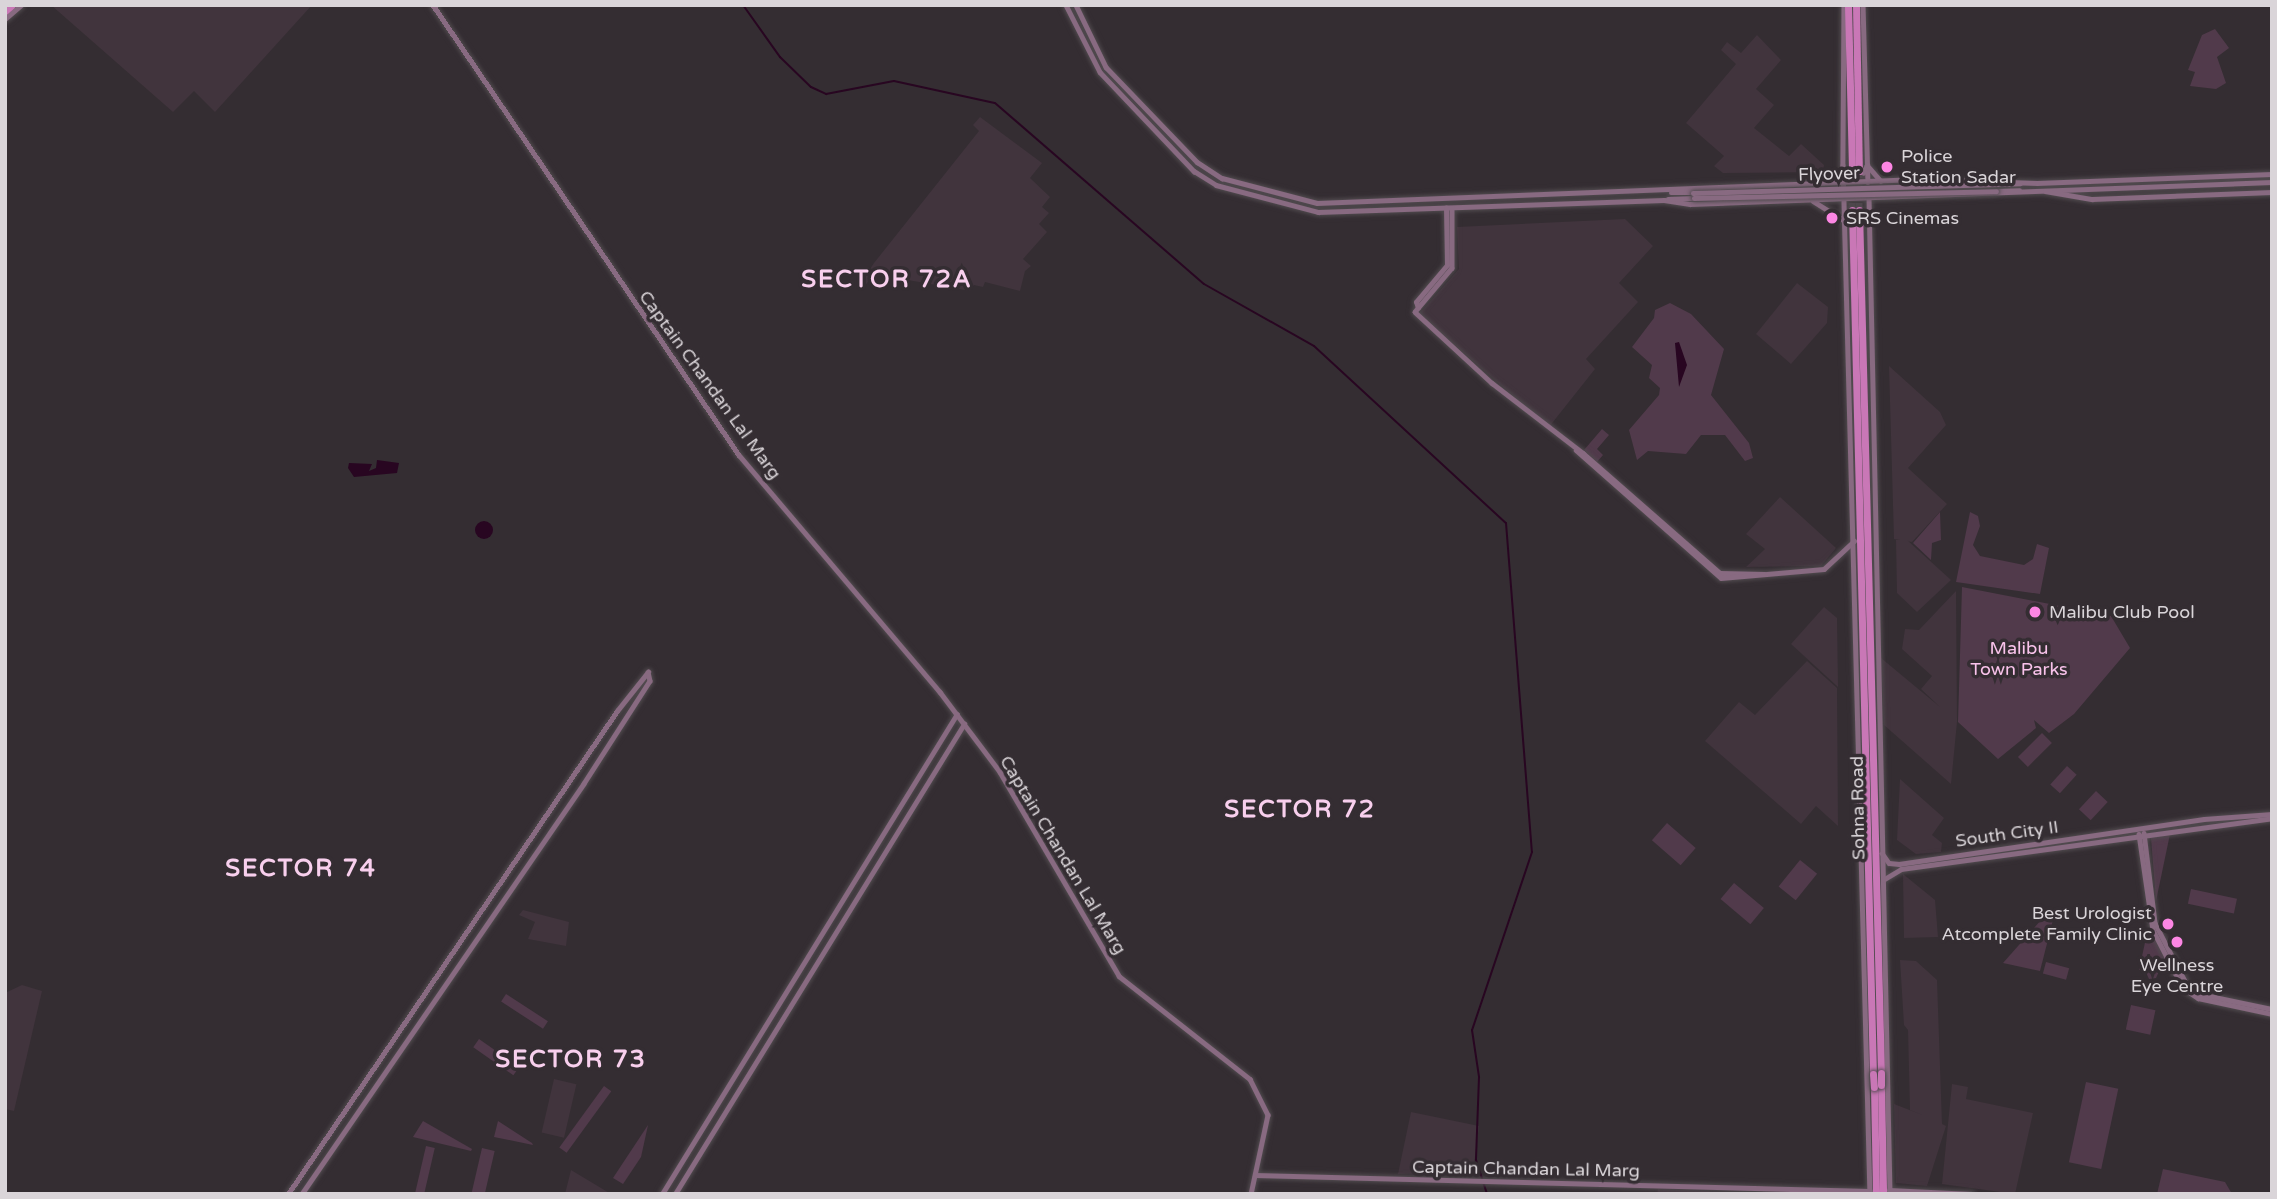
<!DOCTYPE html>
<style>
body{margin:0}
#map{position:relative;width:2277px;height:1199px;overflow:hidden;background:#342d32;font-family:"Varela Round",sans-serif}
div>[style]{position:absolute}
[style*='--x']{left:calc(var(--x)*1px);top:calc(var(--y)*1px);width:calc(var(--w)*1px);rotate:calc(var(--a)*1deg)}
.built>*{inset:0;background:#41343d;transform-origin:0 0}
.green>*{inset:0;background:#513a4b;transform-origin:0 0}
.water>*{inset:0;background:#280621}
.round{border-radius:50%}
.stream>*{height:2px;margin:-1px;padding:0 1px;transform-origin:1px;border-radius:1px;background:#280621}
.highway-tunnel>*{height:7px;margin-top:-3.5px;transform-origin:0;background:repeating-linear-gradient(90deg,#4d464b 0 7px,transparent 0 10.5px)}
.roads{filter:drop-shadow(0 0 2px #514b4f) drop-shadow(0 0 2px #514b4f)}
.secondary>*{height:4.5px;margin:-2.25px;padding:0 2.25px;transform-origin:2.25px;border-radius:2.25px;background:#886a81}
.highway>*{height:7px;margin:-3.5px;padding:0 3.5px;transform-origin:3.5px;border-radius:3.5px;background:#c977b6}
.bridges{filter:drop-shadow(0 0 2px #514b4f) drop-shadow(0 0 2px #514b4f)}
.secondary-bridge>*{height:4.5px;margin:-2.25px;padding:0 2.25px;transform-origin:2.25px;border-radius:2.25px;background:#886a81}
.highway-bridge>*{height:7px;margin:-3.5px;padding:0 3.5px;transform-origin:3.5px;border-radius:3.5px;background:#c977b6}
.dots>*{width:19px;height:19px;translate:-50% -50%;box-sizing:border-box;border:4px solid #342d32;border-radius:50%}
span{translate:-50% -50%;white-space:nowrap;text-align:center;line-height:1.15;-webkit-text-stroke:7px #342d32;paint-order:stroke}
.poi-label{font-size:18px;color:#dad5d9}
.left{translate:0 -50%;text-align:left}
.right{translate:-100% -50%;text-align:right}
.street-label{font-size:18px;color:#dad5d9}
.park-label{font-size:18px;color:#f9c3eb}
.district-label{font-size:24px;color:#f8cfed;font-weight:700;letter-spacing:2px}
.frame{position:absolute;inset:0;border:7px solid #dad5d9;pointer-events:none}
</style>
<div id="map">
<div class="built">
<div style="clip-path:polygon(51px 5px,312px 5px,215px 112px,194px 91px,173px 112px)"></div>
<div style="clip-path:polygon(1757px 35px,1781px 60px,1756px 89px,1774px 105px,1754px 128px,1789px 156px,1801px 144px,1824px 165px,1823px 172px,1723px 173px,1714px 166px,1724px 156px,1686px 123px,1736px 64px,1721px 50px,1727px 42px,1741px 53px)"></div>
<div style="clip-path:polygon(980px 117px,1042px 163px,1030px 178px,1050px 197px,1042px 207px,1049px 213px,1039px 224px,1047px 232px,1023px 259px,1031px 266px,1025px 271px,1020px 291px,985px 282px,983px 287px,974px 285px,970px 291px,874px 274px,864px 287px,860px 284px,874px 263px,979px 131px,973px 125px)"></div>
<div style="clip-path:polygon(1625px 219px,1653px 246px,1619px 283px,1638px 302px,1586px 359px,1595px 369px,1549px 427px,1419px 314px,1459px 269px,1457px 227px)"></div>
<div style="clip-path:polygon(1797px 283px,1828px 307px,1827px 323px,1791px 364px,1756px 334px)"></div>
<div style="clip-path:polygon(1889px 366px,1940px 412px,1946px 425px,1908px 468px,1947px 504px,1912px 542px,1894px 539px)"></div>
<div style="clip-path:polygon(1780px 497px,1836px 548px,1821px 566px,1746px 567px,1765px 549px,1746px 534px)"></div>
<div style="clip-path:polygon(1896px 540px,1907px 540px,1951px 580px,1917px 612px,1897px 593px)"></div>
<div style="clip-path:polygon(1956px 591px,1957px 722px,1951px 784px,1884px 725px,1881px 658px,1940px 707px,1921px 689px,1932px 676px,1902px 649px,1905px 629px,1919px 630px)"></div>
<div style="clip-path:polygon(1824px 607px,1837px 618px,1838px 687px,1791px 644px)"></div>
<div style="clip-path:polygon(1807px 661px,1837px 688px,1838px 826px,1816px 806px,1801px 824px,1705px 741px,1739px 702px,1755px 715px)"></div>
<div style="clip-path:polygon(1900px 779px,1944px 818px,1932px 835px,1942px 843px,1941px 852px,1916px 854px,1897px 840px)"></div>
<div style="clip-path:polygon(1903px 874px,1935px 900px,1938px 937px,1904px 938px)"></div>
<div style="clip-path:polygon(523px 910px,569px 922px,566px 946px,528px 939px,535px 922px,519px 915px)"></div>
<div style="clip-path:polygon(1900px 960px,1916px 961px,1937px 980px,1942px 1124px,1946px 1126px,1927px 1186px,1896px 1183px,1894px 1104px,1925px 1116px,1910px 1110px,1908px 1030px,1904px 1025px)"></div>
<div style="clip-path:polygon(22px 985px,42px 991px,14px 1111px,5px 1109px,5px 993px)"></div>
<div style="left:554px;top:1079px;width:23px;height:55px;rotate:13deg"></div>
<div style="clip-path:polygon(1952px 1084px,1968px 1087px,1966px 1099px,2033px 1113px,2015px 1194px,1942px 1184px)"></div>
<div style="clip-path:polygon(1411px 1112px,1479px 1126px,1473px 1172px,1398px 1174px)"></div>
<div style="clip-path:polygon(571px 1170px,611px 1194px,565px 1194px)"></div>
<div style="clip-path:polygon(1658px 1189px,1708px 1191px,1710px 1191px,1709px 1194px,1657px 1194px)"></div>
</div>
<div class="green">
<div style="clip-path:polygon(2215px 29px,2229px 48px,2217px 57px,2226px 83px,2216px 89px,2190px 86px,2195px 72px,2188px 70px,2202px 35px)"></div>
<div style="clip-path:polygon(1670px 303px,1691px 314px,1724px 349px,1711px 395px,1749px 443px,1753px 458px,1745px 461px,1725px 435px,1701px 435px,1686px 454px,1648px 451px,1637px 460px,1629px 430px,1659px 395px,1660px 388px,1649px 378px,1652px 365px,1632px 347px,1654px 318px,1655px 310px)"></div>
<div style="clip-path:polygon(1602px 429px,1609px 435px,1597px 449px,1603px 455px,1597px 462px,1584px 450px)"></div>
<div style="clip-path:polygon(1940px 512px,1941px 540px,1932px 543px,1931px 560px,1913px 543px)"></div>
<div style="clip-path:polygon(1970px 512px,1978px 516px,1980px 526px,1973px 545px,1980px 556px,2024px 565px,2033px 559px,2037px 544px,2049px 548px,2040px 594px,1956px 582px)"></div>
<div style="clip-path:polygon(1962px 587px,2111px 616px,2130px 648px,2074px 714px,2049px 733px,2034px 720px,2036px 728px,1998px 759px,1958px 722px)"></div>
<div style="left:2042px;top:733px;width:14px;height:34px;rotate:45deg"></div>
<div style="left:2067px;top:766px;width:13px;height:25px;rotate:42deg"></div>
<div style="left:2096px;top:791px;width:16px;height:25px;rotate:43deg"></div>
<div style="left:1667px;top:823px;width:38px;height:23px;rotate:41deg"></div>
<div style="clip-path:polygon(2170px 834px,2156px 901px,2151px 838px)"></div>
<div style="left:1800px;top:860px;width:22px;height:34px;rotate:39deg"></div>
<div style="left:1734px;top:883px;width:39px;height:21px;rotate:40deg"></div>
<div style="left:2191px;top:889px;width:47px;height:15px;rotate:12deg"></div>
<div style="clip-path:polygon(2049px 911px,2055px 912px,2040px 971px,2003px 963px)"></div>
<div style="clip-path:polygon(2133px 928px,2151px 932px,2171px 969px,2161px 967px,2156px 978px,2149px 979px,2145px 970px,2139px 970px,2146px 938px,2131px 935px)"></div>
<div style="left:2046px;top:962px;width:24px;height:12px;rotate:15deg"></div>
<div style="left:506px;top:994px;width:50px;height:9px;rotate:33deg"></div>
<div style="left:2131px;top:1005px;width:25px;height:25px;rotate:12deg"></div>
<div style="left:479px;top:1039px;width:49px;height:10px;rotate:35deg"></div>
<div style="left:2086px;top:1082px;width:33px;height:82px;rotate:12deg"></div>
<div style="left:604px;top:1086px;width:9px;height:76px;rotate:36deg"></div>
<div style="clip-path:polygon(423px 1121px,472px 1149px,471px 1151px,413px 1137px)"></div>
<div style="clip-path:polygon(498px 1121px,532px 1143px,533px 1145px,494px 1137px)"></div>
<div style="clip-path:polygon(648px 1125px,641px 1157px,623px 1184px,613px 1178px)"></div>
<div style="left:426px;top:1146px;width:9px;height:49px;rotate:13deg"></div>
<div style="left:482px;top:1148px;width:13px;height:47px;rotate:13deg"></div>
<div style="clip-path:polygon(2163px 1169px,2225px 1182px,2232px 1194px,2157px 1194px)"></div>
</div>
<div class="water">
<div style="clip-path:polygon(1679px 342px,1687px 365px,1679px 387px,1675px 343px)"></div>
<div style="clip-path:polygon(377px 460px,399px 463px,397px 473px,354px 477px,348px 468px,349px 463px,372px 464px,369px 471px,376px 468px)"></div>
<div class="round" style="left:475px;top:521px;width:18px;height:18px"></div>
</div>
<div class="stream">
<div style="--x:743;--y:5;--w:64;--a:54.6"></div>
<div style="--x:780;--y:57;--w:43;--a:44.1"></div>
<div style="--x:811;--y:87;--w:17;--a:25"></div>
<div style="--x:826;--y:94;--w:69;--a:-10.8"></div>
<div style="--x:894;--y:81;--w:103;--a:12.3"></div>
<div style="--x:995;--y:103;--w:276;--a:40.9"></div>
<div style="--x:1204;--y:284;--w:126;--a:29.4"></div>
<div style="--x:1314;--y:346;--w:261;--a:42.7"></div>
<div style="--x:1506;--y:523;--w:330;--a:85.5"></div>
<div style="--x:1532;--y:852;--w:188;--a:108.6"></div>
<div style="--x:1472;--y:1030;--w:48;--a:81.5"></div>
<div style="--x:1479;--y:1077;--w:83;--a:92.1"></div>
<div style="--x:1476;--y:1160;--w:36;--a:72"></div>
</div>
<div class="highway-tunnel">
<div style="--x:1852;--y:171;--w:39;--a:90"></div>
<div style="--x:1859;--y:171;--w:39;--a:90"></div>
</div>
<div class="roads">
<div class="secondary">
<div style="--x:433;--y:5;--w:544;--a:55.78"></div>
<div style="--x:739;--y:455;--w:311;--a:49.7"></div>
<div style="--x:940;--y:692;--w:100;--a:53.1"></div>
<div style="--x:1000;--y:772;--w:236;--a:59.7"></div>
<div style="--x:1119;--y:976;--w:167;--a:38.2"></div>
<div style="--x:1250;--y:1079;--w:40;--a:63.4"></div>
<div style="--x:1268;--y:1115;--w:81;--a:102.1"></div>
<div style="--x:1066;--y:5;--w:75;--a:63.1"></div>
<div style="--x:1100;--y:72;--w:137;--a:46.5"></div>
<div style="--x:1194;--y:171;--w:26;--a:32"></div>
<div style="--x:1216;--y:185;--w:106;--a:14.8"></div>
<div style="--x:1318;--y:212;--w:346;--a:-2"></div>
<div style="--x:1664;--y:200;--w:26;--a:9"></div>
<div style="--x:1690;--y:204;--w:582;--a:-2.16"></div>
<div style="--x:1076;--y:5;--w:69;--a:64.2"></div>
<div style="--x:1106;--y:67;--w:132;--a:46.2"></div>
<div style="--x:1197;--y:162;--w:30;--a:33"></div>
<div style="--x:1222;--y:178;--w:98;--a:14.7"></div>
<div style="--x:1317;--y:203;--w:601;--a:-2.29"></div>
<div style="--x:1918;--y:179;--w:119;--a:1.9"></div>
<div style="--x:2037;--y:183;--w:235;--a:-2.2"></div>
<div style="--x:1844;--y:5;--w:160;--a:90.4"></div>
<div style="--x:1843;--y:165;--w:1029;--a:88.5"></div>
<div style="--x:1863;--y:5;--w:177;--a:88.4"></div>
<div style="--x:5;--y:19;--w:21;--a:-41"></div>
<div style="--x:1835;--y:182;--w:13;--a:-45"></div>
<div style="--x:1844;--y:173;--w:19;--a:0"></div>
<div style="--x:1863;--y:173;--w:9;--a:-63"></div>
<div style="--x:1867;--y:165;--w:21;--a:49"></div>
<div style="--x:1997;--y:184;--w:23;--a:-2"></div>
<div style="--x:1996;--y:191;--w:23;--a:-2"></div>
<div style="--x:2045;--y:191;--w:48;--a:9.7"></div>
<div style="--x:2092;--y:199;--w:180;--a:-2.2"></div>
<div style="--x:1671;--y:193;--w:22;--a:0"></div>
<div style="--x:1869;--y:198;--w:996;--a:88.79"></div>
<div style="--x:1668;--y:199;--w:26;--a:-2"></div>
<div style="--x:1813;--y:201;--w:36;--a:32"></div>
<div style="--x:1452;--y:208;--w:60;--a:90"></div>
<div style="--x:1452;--y:268;--w:57;--a:130.1"></div>
<div style="--x:1415;--y:312;--w:105;--a:42.7"></div>
<div style="--x:1492;--y:383;--w:115;--a:37.6"></div>
<div style="--x:1583;--y:453;--w:182;--a:41.2"></div>
<div style="--x:1720;--y:573;--w:44;--a:1.3"></div>
<div style="--x:1418;--y:308;--w:6;--a:-108"></div>
<div style="--x:1416;--y:302;--w:48;--a:-50"></div>
<div style="--x:1447;--y:265;--w:57;--a:-91"></div>
<div style="--x:1576;--y:450;--w:193;--a:41.4"></div>
<div style="--x:1721;--y:578;--w:103;--a:-5"></div>
<div style="--x:1824;--y:569;--w:41;--a:-43"></div>
<div style="--x:2144;--y:833;--w:91;--a:83"></div>
<div style="--x:2155;--y:923;--w:70;--a:62.7"></div>
<div style="--x:2187;--y:985;--w:16;--a:35"></div>
<div style="--x:2200;--y:994;--w:74;--a:11.8"></div>
<div style="--x:2139;--y:834;--w:97;--a:81.7"></div>
<div style="--x:2153;--y:930;--w:65;--a:62.7"></div>
<div style="--x:2183;--y:988;--w:18;--a:34"></div>
<div style="--x:2198;--y:998;--w:76;--a:12.2"></div>
<div style="--x:1882;--y:853;--w:12;--a:55"></div>
<div style="--x:1889;--y:863;--w:10;--a:6"></div>
<div style="--x:1899;--y:864;--w:308;--a:-8.4"></div>
<div style="--x:2204;--y:819;--w:68;--a:-4.2"></div>
<div style="--x:1883;--y:880;--w:21;--a:-31"></div>
<div style="--x:1901;--y:869;--w:374;--a:-7.8"></div>
<div style="--x:1255;--y:1175;--w:615;--a:1.49"></div>
<div style="--x:1889;--y:1190;--w:83;--a:2.8"></div>
<div style="--x:288;--y:1194;--w:584;--a:-55.74"></div>
<div style="--x:617;--y:711;--w:50;--a:-51.5"></div>
<div style="--x:648;--y:672;--w:9;--a:77"></div>
<div style="--x:650;--y:681;--w:122;--a:122.7"></div>
<div style="--x:584;--y:784;--w:498;--a:124.5"></div>
<div style="--x:662;--y:1194;--w:563;--a:-58.43"></div>
<div style="--x:675;--y:1194;--w:552;--a:-58.41"></div>
</div>
<div class="highway">
<div style="--x:1848;--y:5;--w:166;--a:88.6"></div>
<div style="--x:1856;--y:5;--w:166;--a:89"></div>
<div style="--x:5;--y:11;--w:9;--a:-41"></div>
<div style="--x:1852;--y:210;--w:864;--a:88.61"></div>
<div style="--x:1859;--y:210;--w:863;--a:88.54"></div>
<div style="--x:1881;--y:1085;--w:109;--a:88.9"></div>
<div style="--x:1874;--y:1087;--w:107;--a:88.9"></div>
</div>
</div>
<div class="bridges">
<div class="secondary-bridge">
<div style="--x:1693;--y:193;--w:304;--a:-1.7"></div>
<div style="--x:1694;--y:198;--w:302;--a:-1.3"></div>
</div>
<div class="highway-bridge">
<div style="--x:1881;--y:1073;--w:12;--a:90"></div>
<div style="--x:1873;--y:1074;--w:13;--a:86"></div>
</div>
</div>
<div class="dots">
<div style="left:1887px;top:167px;background:#fc86e3"></div>
<div style="left:1832px;top:218px;background:#fc86e3"></div>
<div style="left:2035px;top:612px;background:#fc86e3"></div>
<div style="left:2168px;top:924px;background:#fc86e3"></div>
<div style="left:2177px;top:942px;background:#fc86e3"></div>
</div>
<div class="poi-label">
<span class="left" style="left:1901px;top:167px">Police<br>Station Sadar</span>
<span class="left" style="left:1846px;top:218px">SRS Cinemas</span>
<span class="left" style="left:2049px;top:612px">Malibu Club Pool</span>
<span class="right" style="left:2152px;top:924px">Best Urologist<br>Atcomplete Family Clinic</span>
<span style="left:2177px;top:976px">Wellness<br>Eye Centre</span>
</div>
<div class="street-label">
<span style="left:1829px;top:174px;rotate:-2deg">Flyover</span>
<span style="left:710px;top:385px;rotate:54deg">Captain Chandan Lal Marg</span>
<span style="left:1858px;top:808px;rotate:-91deg">Sohna Road</span>
<span style="left:2007px;top:834px;rotate:-8deg">South City II</span>
<span style="left:1063px;top:855px;rotate:59deg">Captain Chandan Lal Marg</span>
<span style="left:1526px;top:1169px;rotate:1deg">Captain Chandan Lal Marg</span>
</div>
<div class="park-label">
<span style="left:2019px;top:659px">Malibu<br>Town Parks</span>
</div>
<div class="district-label">
<span style="left:887px;top:280px">SECTOR 72A</span>
<span style="left:1300px;top:810px">SECTOR 72</span>
<span style="left:301px;top:869px">SECTOR 74</span>
<span style="left:571px;top:1060px">SECTOR 73</span>
</div>
<div class="frame"></div>
</div>
